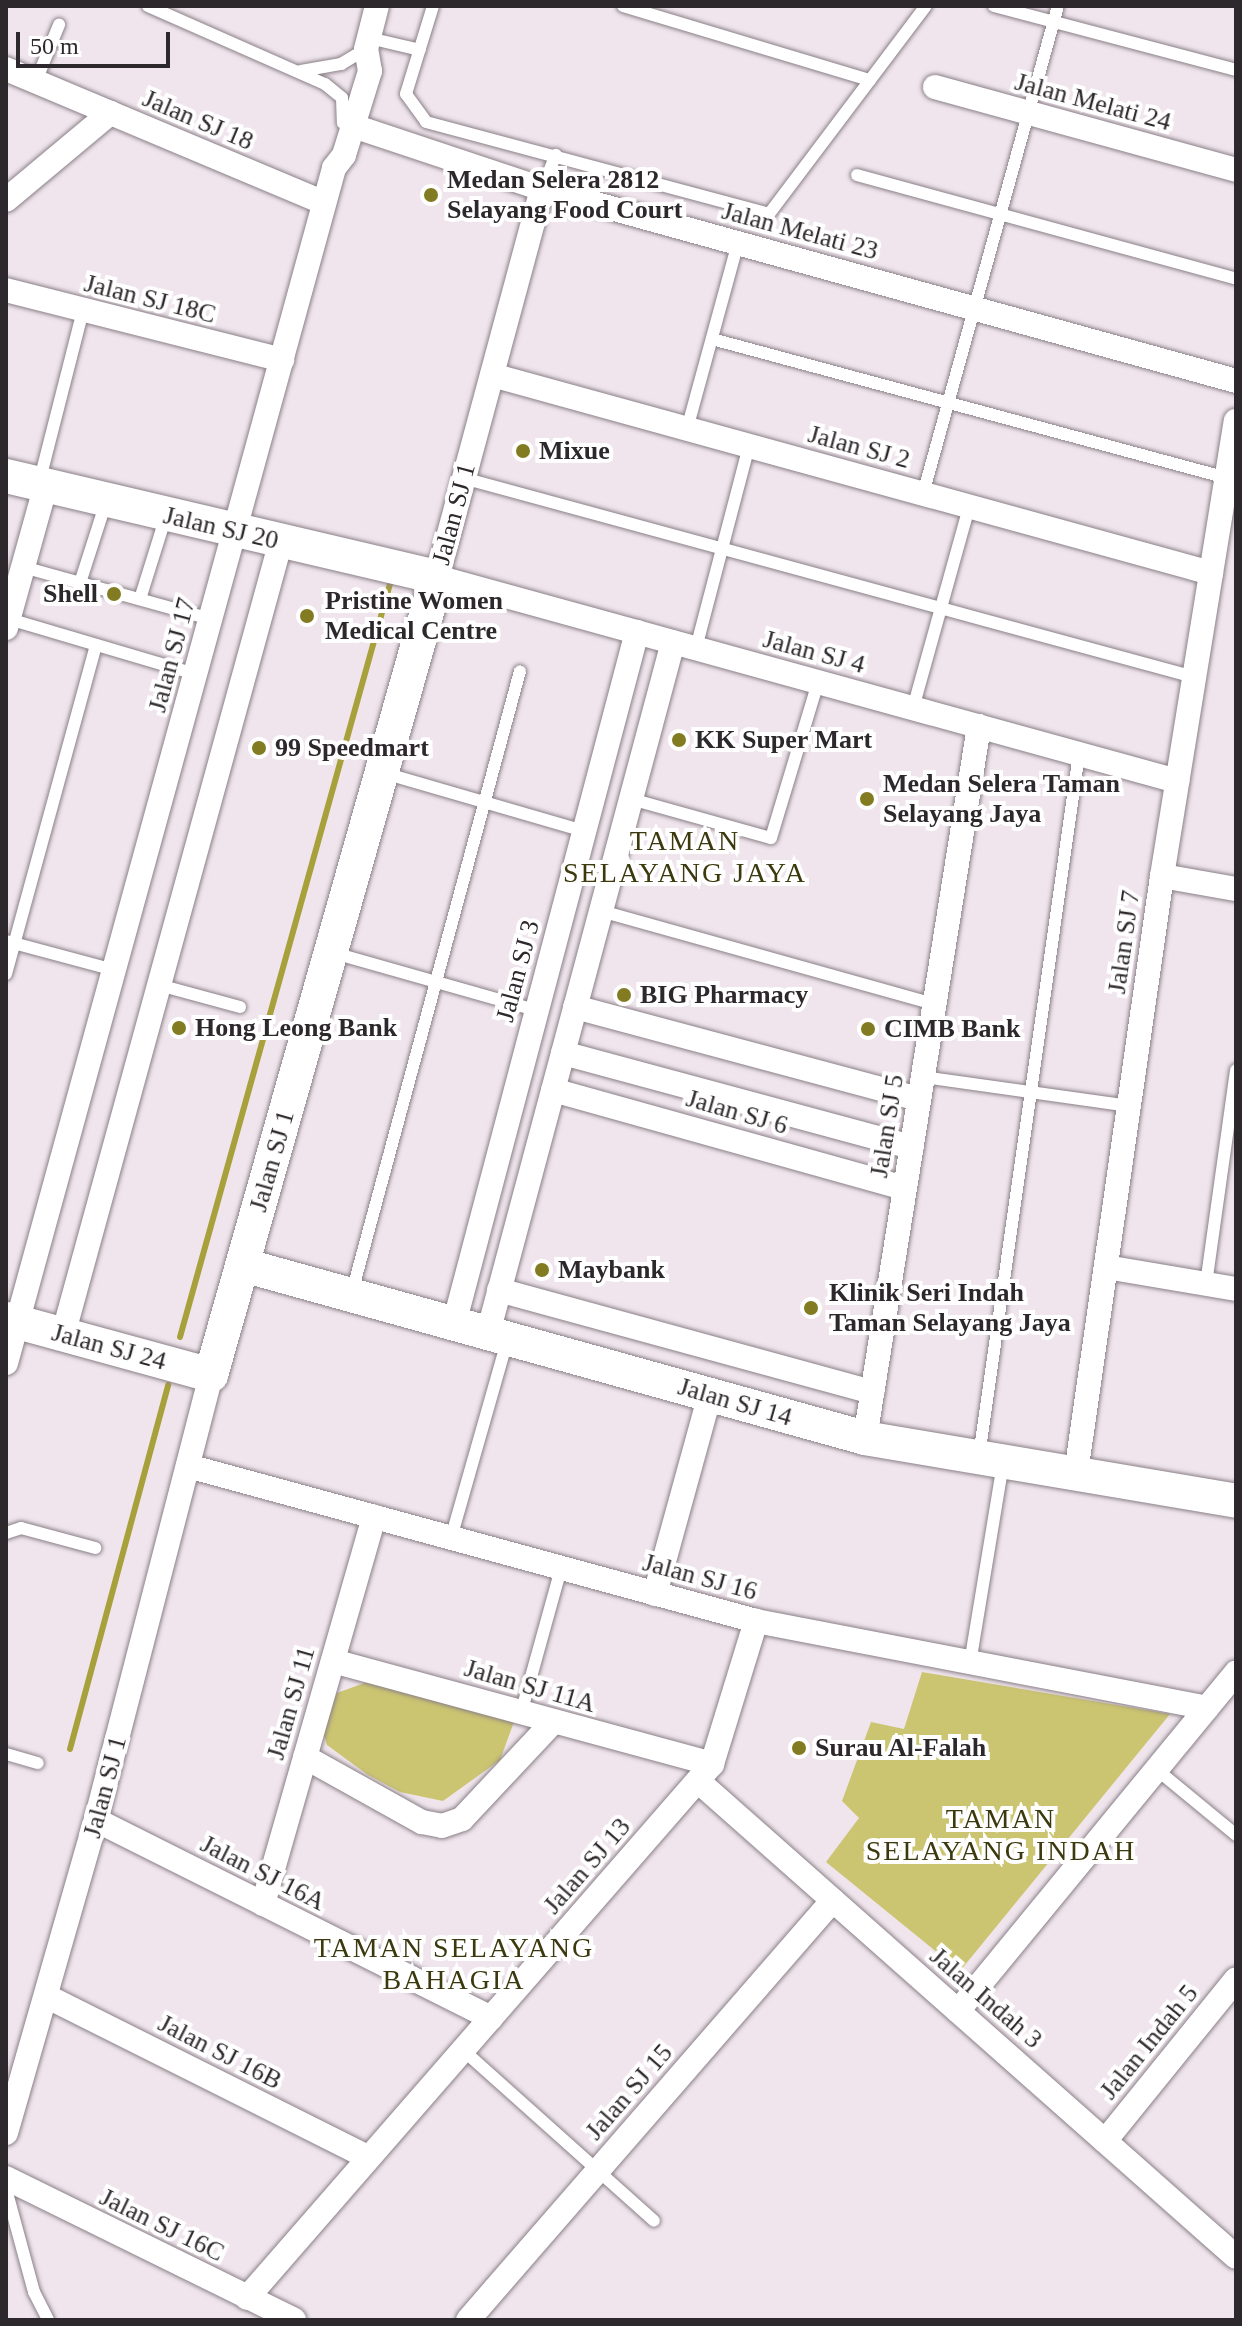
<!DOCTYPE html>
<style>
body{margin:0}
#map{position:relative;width:1242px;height:2326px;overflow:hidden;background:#f0e5ed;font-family:Georgia,serif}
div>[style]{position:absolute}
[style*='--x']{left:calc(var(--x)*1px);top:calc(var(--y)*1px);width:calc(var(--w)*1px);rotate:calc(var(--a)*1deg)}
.green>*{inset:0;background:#cbc471}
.stream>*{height:6px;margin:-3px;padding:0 3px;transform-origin:3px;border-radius:3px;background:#a8a03b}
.roads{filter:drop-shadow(0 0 2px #8a8087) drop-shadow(0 0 2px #8a8087)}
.lane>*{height:12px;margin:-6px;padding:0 6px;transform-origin:6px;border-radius:6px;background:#fff}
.street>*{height:24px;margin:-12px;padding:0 12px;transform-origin:12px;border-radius:12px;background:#fff}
.secondary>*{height:34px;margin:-17px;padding:0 17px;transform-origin:17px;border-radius:17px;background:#fff}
.dots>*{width:22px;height:22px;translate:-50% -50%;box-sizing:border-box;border:4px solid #fff;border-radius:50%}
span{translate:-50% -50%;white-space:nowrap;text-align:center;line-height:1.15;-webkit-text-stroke:8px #fff;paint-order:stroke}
.street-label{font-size:26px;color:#2d282b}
.poi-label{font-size:26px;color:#2d282b;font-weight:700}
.left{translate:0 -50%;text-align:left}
.right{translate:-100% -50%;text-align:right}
.neighbourhood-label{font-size:28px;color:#3c390f;letter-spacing:2px}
.frame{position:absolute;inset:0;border:8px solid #2d282b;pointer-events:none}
.scale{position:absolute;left:16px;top:32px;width:154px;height:36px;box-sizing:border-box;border:4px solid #2d282b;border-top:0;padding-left:10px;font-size:24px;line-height:28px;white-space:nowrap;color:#2d282b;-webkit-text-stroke:6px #fff;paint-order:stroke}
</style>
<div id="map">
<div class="green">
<div style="clip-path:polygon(922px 1672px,1170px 1714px,960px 1971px,826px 1862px,859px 1818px,842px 1801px,871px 1722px,904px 1729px)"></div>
<div style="clip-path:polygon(370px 1681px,514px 1722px,500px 1760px,443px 1801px,400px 1792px,368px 1775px,327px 1745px,322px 1730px,337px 1693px)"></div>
</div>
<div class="stream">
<div style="--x:180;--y:1337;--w:782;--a:-74.42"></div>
<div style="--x:70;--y:1749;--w:377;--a:-74.9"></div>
</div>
<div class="roads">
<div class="lane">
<div style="--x:148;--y:6;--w:193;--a:23.8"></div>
<div style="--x:325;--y:84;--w:22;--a:39"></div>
<div style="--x:342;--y:98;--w:25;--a:88"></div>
<div style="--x:433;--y:6;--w:92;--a:107.1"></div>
<div style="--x:406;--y:94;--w:34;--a:54"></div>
<div style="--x:426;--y:122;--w:355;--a:15"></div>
<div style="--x:769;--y:214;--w:261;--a:-53"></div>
<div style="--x:623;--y:6;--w:258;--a:16.7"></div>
<div style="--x:994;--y:6;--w:250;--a:14.8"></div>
<div style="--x:369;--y:38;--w:52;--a:13.2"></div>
<div style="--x:301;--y:71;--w:41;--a:-9.9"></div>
<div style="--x:341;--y:64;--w:29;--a:-31"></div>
<div style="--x:36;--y:81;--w:61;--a:-67.7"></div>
<div style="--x:857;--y:175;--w:393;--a:15.3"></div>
<div style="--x:542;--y:189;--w:37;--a:-68"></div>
<div style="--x:712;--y:339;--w:533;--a:15.1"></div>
<div style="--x:687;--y:429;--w:193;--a:-74.7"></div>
<div style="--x:463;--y:478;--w:758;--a:15.23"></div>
<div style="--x:39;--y:483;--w:178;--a:-75.7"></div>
<div style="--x:923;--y:494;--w:506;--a:-74.54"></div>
<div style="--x:23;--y:567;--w:195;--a:15.5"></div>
<div style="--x:80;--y:583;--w:85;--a:-72.2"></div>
<div style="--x:140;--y:599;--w:87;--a:-72.6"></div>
<div style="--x:9;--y:619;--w:194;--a:16.5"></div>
<div style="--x:696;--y:648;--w:209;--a:-75.3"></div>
<div style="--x:913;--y:708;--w:209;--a:-74.4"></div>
<div style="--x:384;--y:773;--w:208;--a:16.2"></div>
<div style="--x:631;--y:799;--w:145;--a:15.6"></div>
<div style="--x:771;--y:838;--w:163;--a:-73.2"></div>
<div style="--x:601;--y:911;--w:347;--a:15.6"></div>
<div style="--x:6;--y:941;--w:112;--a:15"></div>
<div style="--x:334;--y:953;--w:210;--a:15.8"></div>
<div style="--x:6;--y:974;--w:341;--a:-74.7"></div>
<div style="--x:159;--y:985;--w:84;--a:15.2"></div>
<div style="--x:923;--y:1077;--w:208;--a:8"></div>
<div style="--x:1206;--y:1284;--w:216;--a:-82"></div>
<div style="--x:352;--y:1292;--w:643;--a:-74.86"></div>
<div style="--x:979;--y:1456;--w:709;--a:-81.89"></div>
<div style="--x:6;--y:1533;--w:16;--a:-18"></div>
<div style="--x:21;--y:1528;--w:77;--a:15.1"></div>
<div style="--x:451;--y:1538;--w:205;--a:-74.1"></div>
<div style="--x:970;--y:1663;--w:202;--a:-80.6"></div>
<div style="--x:521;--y:1713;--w:149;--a:-74.5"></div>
<div style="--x:6;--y:1754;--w:33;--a:16"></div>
<div style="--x:1156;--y:1769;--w:104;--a:39.5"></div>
<div style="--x:463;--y:2050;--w:256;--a:41.8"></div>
<div style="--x:6;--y:2189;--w:107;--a:74.8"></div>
<div style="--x:34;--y:2292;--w:31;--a:63"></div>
</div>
<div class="street">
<div style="--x:6;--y:69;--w:345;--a:22.8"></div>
<div style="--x:935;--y:87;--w:312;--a:15.4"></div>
<div style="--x:353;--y:126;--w:199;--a:18.4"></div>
<div style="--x:542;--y:189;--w:720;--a:15.46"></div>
<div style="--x:542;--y:189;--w:402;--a:105.1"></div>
<div style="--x:437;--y:577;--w:768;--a:15.41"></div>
<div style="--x:6;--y:200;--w:136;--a:-39.9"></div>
<div style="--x:6;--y:290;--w:285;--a:14.2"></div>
<div style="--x:492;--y:375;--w:746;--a:15.4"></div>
<div style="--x:6;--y:628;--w:145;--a:-74.4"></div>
<div style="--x:1162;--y:876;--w:75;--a:10"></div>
<div style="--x:575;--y:1007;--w:356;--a:15"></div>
<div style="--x:563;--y:1053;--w:361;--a:15.1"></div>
<div style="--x:553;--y:1090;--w:365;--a:15.6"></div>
<div style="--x:1106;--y:1267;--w:132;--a:9.6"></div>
<div style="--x:499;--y:1290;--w:387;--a:15.3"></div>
<div style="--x:454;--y:1324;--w:716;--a:-75.19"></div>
<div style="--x:488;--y:1333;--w:715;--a:-75.01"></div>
<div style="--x:63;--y:1335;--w:823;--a:-74.65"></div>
<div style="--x:6;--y:1363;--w:1239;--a:-74.65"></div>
<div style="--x:334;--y:168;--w:16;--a:-52"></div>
<div style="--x:344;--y:155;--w:88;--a:-72.8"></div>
<div style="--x:370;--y:71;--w:22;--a:-100"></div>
<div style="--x:366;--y:49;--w:44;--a:-75.7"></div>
<div style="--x:865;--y:1438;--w:721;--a:-80.9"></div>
<div style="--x:188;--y:1466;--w:589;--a:15.26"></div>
<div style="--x:756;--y:1621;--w:459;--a:10.9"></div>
<div style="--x:1076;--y:1473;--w:603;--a:-81.8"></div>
<div style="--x:1162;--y:876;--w:461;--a:-80.8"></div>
<div style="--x:655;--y:1594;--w:206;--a:-74.6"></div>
<div style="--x:333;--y:1661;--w:393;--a:15.2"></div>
<div style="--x:305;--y:1757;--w:134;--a:29.1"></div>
<div style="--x:422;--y:1822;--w:20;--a:11"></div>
<div style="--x:442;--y:1826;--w:21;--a:-19"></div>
<div style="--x:462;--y:1819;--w:133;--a:-46.8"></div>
<div style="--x:698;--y:1781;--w:718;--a:41.5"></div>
<div style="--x:96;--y:1820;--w:442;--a:26.6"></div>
<div style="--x:263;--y:1904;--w:403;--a:-74"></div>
<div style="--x:46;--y:1996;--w:360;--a:26.6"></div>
<div style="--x:958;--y:2011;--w:438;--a:-50.6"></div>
<div style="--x:6;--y:2133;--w:326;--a:-74"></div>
<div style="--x:96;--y:1820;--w:460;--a:-75.5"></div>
<div style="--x:1105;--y:2141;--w:208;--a:-51"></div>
<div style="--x:6;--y:2178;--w:321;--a:26.2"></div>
<div style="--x:247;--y:2298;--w:708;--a:-48.95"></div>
<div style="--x:712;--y:1764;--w:150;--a:-72.9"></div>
<div style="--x:468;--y:2320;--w:556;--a:-49.01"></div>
</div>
<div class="secondary">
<div style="--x:6;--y:476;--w:443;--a:13.2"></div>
<div style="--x:437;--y:577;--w:829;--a:105.81"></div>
<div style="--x:211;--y:1375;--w:213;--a:-164.7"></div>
<div style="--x:243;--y:1265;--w:646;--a:15.54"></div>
<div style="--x:865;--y:1438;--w:376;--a:9.6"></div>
</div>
</div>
<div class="dots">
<div style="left:431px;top:195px;background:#827b21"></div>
<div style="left:523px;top:451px;background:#827b21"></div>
<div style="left:114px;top:594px;background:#827b21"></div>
<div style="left:307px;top:616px;background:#827b21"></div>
<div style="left:679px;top:740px;background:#827b21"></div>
<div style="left:259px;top:748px;background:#827b21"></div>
<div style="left:867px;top:799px;background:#827b21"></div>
<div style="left:624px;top:995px;background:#827b21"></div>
<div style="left:179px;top:1028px;background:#827b21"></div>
<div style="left:868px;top:1029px;background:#827b21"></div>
<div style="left:542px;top:1270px;background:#827b21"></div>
<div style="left:811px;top:1308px;background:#827b21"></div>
<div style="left:799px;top:1748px;background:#827b21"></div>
</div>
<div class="street-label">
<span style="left:1093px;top:102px;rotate:15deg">Jalan Melati 24</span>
<span style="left:198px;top:120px;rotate:23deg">Jalan SJ 18</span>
<span style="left:800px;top:231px;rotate:15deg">Jalan Melati 23</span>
<span style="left:150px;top:299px;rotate:14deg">Jalan SJ 18C</span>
<span style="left:859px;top:447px;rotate:15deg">Jalan SJ 2</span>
<span style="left:454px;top:514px;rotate:-75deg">Jalan SJ 1</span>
<span style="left:221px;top:528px;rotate:13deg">Jalan SJ 20</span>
<span style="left:814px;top:652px;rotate:15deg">Jalan SJ 4</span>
<span style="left:172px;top:655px;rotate:-75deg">Jalan SJ 17</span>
<span style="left:1124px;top:942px;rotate:-82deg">Jalan SJ 7</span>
<span style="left:518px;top:971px;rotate:-75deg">Jalan SJ 3</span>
<span style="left:737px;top:1112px;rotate:16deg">Jalan SJ 6</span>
<span style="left:887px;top:1126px;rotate:-81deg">Jalan SJ 5</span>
<span style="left:272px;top:1161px;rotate:-74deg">Jalan SJ 1</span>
<span style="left:109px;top:1347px;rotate:15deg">Jalan SJ 24</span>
<span style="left:735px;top:1402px;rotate:16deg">Jalan SJ 14</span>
<span style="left:700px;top:1577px;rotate:15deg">Jalan SJ 16</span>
<span style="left:530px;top:1686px;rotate:16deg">Jalan SJ 11A</span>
<span style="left:291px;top:1703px;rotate:-74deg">Jalan SJ 11</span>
<span style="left:105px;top:1787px;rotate:-75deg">Jalan SJ 1</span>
<span style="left:587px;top:1866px;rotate:-49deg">Jalan SJ 13</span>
<span style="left:263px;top:1873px;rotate:27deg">Jalan SJ 16A</span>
<span style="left:986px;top:1998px;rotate:41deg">Jalan Indah 3</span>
<span style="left:1149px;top:2042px;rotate:-51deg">Jalan Indah 5</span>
<span style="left:220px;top:2052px;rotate:27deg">Jalan SJ 16B</span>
<span style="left:629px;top:2092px;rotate:-49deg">Jalan SJ 15</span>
<span style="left:162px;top:2225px;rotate:26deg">Jalan SJ 16C</span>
</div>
<div class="poi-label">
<span class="left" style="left:447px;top:195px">Medan Selera 2812<br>Selayang Food Court</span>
<span class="left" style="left:539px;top:451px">Mixue</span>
<span class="right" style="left:98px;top:594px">Shell</span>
<span class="left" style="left:325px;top:616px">Pristine Women<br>Medical Centre</span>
<span class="left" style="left:695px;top:740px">KK Super Mart</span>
<span class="left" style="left:275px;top:748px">99 Speedmart</span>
<span class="left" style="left:883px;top:799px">Medan Selera Taman<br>Selayang Jaya</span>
<span class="left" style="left:640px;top:995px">BIG Pharmacy</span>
<span class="left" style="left:195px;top:1028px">Hong Leong Bank</span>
<span class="left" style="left:884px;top:1029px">CIMB Bank</span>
<span class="left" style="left:558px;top:1270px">Maybank</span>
<span class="left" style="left:829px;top:1308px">Klinik Seri Indah<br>Taman Selayang Jaya</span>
<span class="left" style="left:815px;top:1748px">Surau Al-Falah</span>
</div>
<div class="neighbourhood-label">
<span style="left:685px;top:857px">TAMAN<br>SELAYANG JAYA</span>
<span style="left:1001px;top:1835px">TAMAN<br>SELAYANG INDAH</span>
<span style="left:454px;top:1964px">TAMAN SELAYANG<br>BAHAGIA</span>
</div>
<div class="frame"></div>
<div class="scale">50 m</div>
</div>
